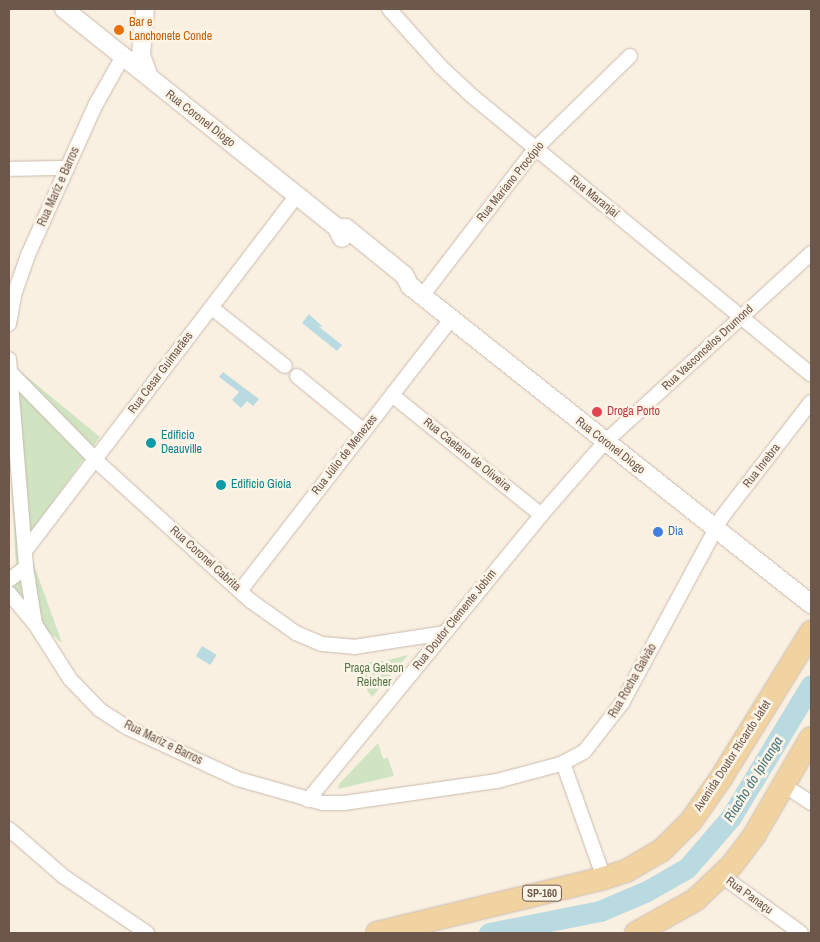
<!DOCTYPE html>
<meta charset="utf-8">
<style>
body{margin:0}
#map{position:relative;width:820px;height:942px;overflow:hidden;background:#f9f0e2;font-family:"Archivo Narrow",sans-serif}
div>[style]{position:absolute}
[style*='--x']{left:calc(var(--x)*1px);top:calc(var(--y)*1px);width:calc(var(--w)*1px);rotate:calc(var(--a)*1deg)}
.green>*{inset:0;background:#d0e4c2}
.water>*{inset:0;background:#b9dae0;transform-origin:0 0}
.river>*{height:21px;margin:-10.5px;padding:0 10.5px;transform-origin:10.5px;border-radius:10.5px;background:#b9dae0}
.roads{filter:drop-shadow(0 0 1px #cabaad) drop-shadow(0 0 1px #cabaad)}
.minor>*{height:14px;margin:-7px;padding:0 7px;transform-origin:7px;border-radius:7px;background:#fff}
.tertiary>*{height:18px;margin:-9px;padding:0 9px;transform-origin:9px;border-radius:9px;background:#fff}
.primary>*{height:22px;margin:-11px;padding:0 11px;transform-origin:11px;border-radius:11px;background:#f1d3a1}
.dots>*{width:14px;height:14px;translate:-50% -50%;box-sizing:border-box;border:2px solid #fcf4e7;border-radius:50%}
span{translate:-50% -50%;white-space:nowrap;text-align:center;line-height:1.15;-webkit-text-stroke:5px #fcf4e7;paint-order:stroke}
.shield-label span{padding:1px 4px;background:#fcf4e7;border:1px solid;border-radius:4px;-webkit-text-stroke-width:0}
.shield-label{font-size:11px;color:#6d574b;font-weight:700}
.food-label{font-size:12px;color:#c56008}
.left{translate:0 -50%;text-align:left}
.street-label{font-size:12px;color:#6d574b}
.health-label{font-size:12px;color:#be3a42}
.culture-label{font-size:12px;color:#0d838f}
.shop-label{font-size:12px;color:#366cbe}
.park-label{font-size:12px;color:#567848}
.water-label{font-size:14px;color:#48757f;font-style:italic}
.frame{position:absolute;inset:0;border:10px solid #6d574b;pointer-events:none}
</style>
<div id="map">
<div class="green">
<div style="clip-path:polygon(9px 362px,100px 437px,25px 540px,62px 643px,9px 600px,9px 570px,16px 565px,9px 444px)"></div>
<div style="clip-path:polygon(408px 655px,372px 697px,349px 664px,384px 661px)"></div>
<div style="clip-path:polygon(378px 743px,383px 759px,388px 758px,394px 776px,338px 789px,339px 784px)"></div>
</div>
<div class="water">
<div style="clip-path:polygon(309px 314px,323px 327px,318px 326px,342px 345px,337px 351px,302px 323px)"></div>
<div style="clip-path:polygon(223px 372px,259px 399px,253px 406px,247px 401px,241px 408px,232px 400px,239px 392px,219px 377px)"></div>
<div style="left:202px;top:646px;width:17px;height:12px;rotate:31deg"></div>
</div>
<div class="river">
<div style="--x:489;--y:933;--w:113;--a:-11.2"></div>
<div style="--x:600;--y:911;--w:51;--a:-23.1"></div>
<div style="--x:647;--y:891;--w:46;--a:-29.9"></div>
<div style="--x:687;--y:868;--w:67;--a:-49.2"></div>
<div style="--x:731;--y:817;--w:154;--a:-58.8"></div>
</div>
<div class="roads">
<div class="minor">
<div style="--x:389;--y:9;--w:78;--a:48.1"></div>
<div style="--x:441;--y:67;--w:42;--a:43.1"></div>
<div style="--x:472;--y:96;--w:438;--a:39.4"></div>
<div style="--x:9;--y:169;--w:58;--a:-1"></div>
<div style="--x:422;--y:296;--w:185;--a:-52.5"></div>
<div style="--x:535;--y:149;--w:133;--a:-44.4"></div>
<div style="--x:212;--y:308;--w:93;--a:38.5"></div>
<div style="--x:9;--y:324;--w:29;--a:-80"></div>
<div style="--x:14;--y:295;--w:42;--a:-70.7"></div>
<div style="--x:28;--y:255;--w:166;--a:-65.8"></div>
<div style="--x:96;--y:104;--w:55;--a:-60.6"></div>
<div style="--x:9;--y:359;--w:209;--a:85.3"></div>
<div style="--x:26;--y:567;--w:58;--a:81"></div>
<div style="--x:35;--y:624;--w:65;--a:57.5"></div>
<div style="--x:70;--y:679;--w:43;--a:45.9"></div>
<div style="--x:100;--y:710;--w:33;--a:33"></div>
<div style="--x:128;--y:728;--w:121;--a:24.9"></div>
<div style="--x:238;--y:779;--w:88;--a:15.8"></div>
<div style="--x:323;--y:803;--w:21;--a:0"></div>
<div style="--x:344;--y:803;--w:155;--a:-8.2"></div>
<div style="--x:497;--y:781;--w:66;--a:-14.9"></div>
<div style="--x:561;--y:764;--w:26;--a:-28"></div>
<div style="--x:584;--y:752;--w:62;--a:-52.2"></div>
<div style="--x:622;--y:703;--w:211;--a:-61.7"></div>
<div style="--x:722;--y:517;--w:145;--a:-52.3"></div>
<div style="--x:10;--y:372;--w:133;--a:45.6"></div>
<div style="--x:103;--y:467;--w:200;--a:42.2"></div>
<div style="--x:251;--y:601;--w:55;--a:35.4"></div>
<div style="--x:296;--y:633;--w:28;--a:23"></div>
<div style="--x:322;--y:644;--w:32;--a:5"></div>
<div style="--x:354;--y:647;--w:91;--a:-8.8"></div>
<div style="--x:297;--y:376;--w:87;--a:39.4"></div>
<div style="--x:392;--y:395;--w:191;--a:38.8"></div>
<div style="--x:25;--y:551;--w:448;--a:-52.6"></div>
<div style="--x:9;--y:580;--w:21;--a:-37"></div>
<div style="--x:240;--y:591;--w:344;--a:-52.2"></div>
<div style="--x:9;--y:593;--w:40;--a:50"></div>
<div style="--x:563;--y:763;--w:122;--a:70.4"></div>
<div style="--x:782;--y:784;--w:35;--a:33"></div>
<div style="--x:308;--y:800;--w:368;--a:-50.7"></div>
<div style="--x:541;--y:515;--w:97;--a:-48.8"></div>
<div style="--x:605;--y:442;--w:280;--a:-42.5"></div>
<div style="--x:9;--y:829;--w:72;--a:41"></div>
<div style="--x:63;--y:876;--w:102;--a:34.2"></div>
<div style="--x:722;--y:876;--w:97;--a:35.8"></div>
</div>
<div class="tertiary">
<div style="--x:64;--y:9;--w:350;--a:38.7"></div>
<div style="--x:337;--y:228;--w:11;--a:63"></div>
<div style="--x:145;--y:9;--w:46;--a:95"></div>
<div style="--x:141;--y:55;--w:23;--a:70"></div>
<div style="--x:337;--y:228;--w:9;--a:0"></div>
<div style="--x:346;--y:228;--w:75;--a:39"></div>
<div style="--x:404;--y:275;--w:13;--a:61"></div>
<div style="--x:410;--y:286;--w:512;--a:38.42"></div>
</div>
<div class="primary">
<div style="--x:377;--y:933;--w:234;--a:-13.6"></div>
<div style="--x:604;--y:878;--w:23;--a:-18"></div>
<div style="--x:626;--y:871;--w:42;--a:-30.3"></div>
<div style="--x:662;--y:850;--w:41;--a:-45"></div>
<div style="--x:691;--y:821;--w:52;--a:-55.1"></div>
<div style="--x:721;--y:778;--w:172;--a:-58.3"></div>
<div style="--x:636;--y:933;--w:68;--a:-29.2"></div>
<div style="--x:695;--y:900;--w:51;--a:-43.4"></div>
<div style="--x:732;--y:865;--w:39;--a:-53"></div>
<div style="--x:755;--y:834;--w:111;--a:-59.7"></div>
</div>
</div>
<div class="dots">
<div style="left:119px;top:30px;background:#e8710a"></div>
<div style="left:597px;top:412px;background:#e0444e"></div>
<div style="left:151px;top:443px;background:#0f9aa8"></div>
<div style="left:221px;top:485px;background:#0f9aa8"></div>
<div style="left:658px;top:532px;background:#3f7fe0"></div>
</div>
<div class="shield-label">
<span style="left:542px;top:893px">SP-160</span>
</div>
<div class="food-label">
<span class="left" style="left:129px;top:30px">Bar e<br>Lanchonete Conde</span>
</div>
<div class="street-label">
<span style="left:200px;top:119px;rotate:38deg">Rua Coronel Diogo</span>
<span style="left:511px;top:182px;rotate:-51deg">Rua Mariano Procópio</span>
<span style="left:59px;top:187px;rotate:-66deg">Rua Mariz e Barros</span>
<span style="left:594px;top:197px;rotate:39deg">Rua Maranjaí</span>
<span style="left:708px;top:348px;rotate:-43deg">Rua Vasconcelos Drumond</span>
<span style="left:161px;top:373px;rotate:-53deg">Rua Cesar Guimarães</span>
<span style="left:610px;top:446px;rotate:38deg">Rua Coronel Diogo</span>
<span style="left:345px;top:455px;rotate:-52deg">Rua Júlio de Menezes</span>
<span style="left:467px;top:455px;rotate:39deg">Rua Caetano de Oliveira</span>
<span style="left:762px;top:466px;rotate:-52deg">Rua Inrebra</span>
<span style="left:205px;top:559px;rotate:42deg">Rua Coronel Cabrita</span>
<span style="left:455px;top:620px;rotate:-51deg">Rua Doutor Clemente Jobim</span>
<span style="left:633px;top:681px;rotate:-60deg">Rua Rocha Galvão</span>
<span style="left:163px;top:743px;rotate:26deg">Rua Mariz e Barros</span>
<span style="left:733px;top:756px;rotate:-57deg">Avenida Doutor Ricardo Jafet</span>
<span style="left:749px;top:896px;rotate:36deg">Rua Panaçu</span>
</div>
<div class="health-label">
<span class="left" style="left:607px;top:412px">Droga Porto</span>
</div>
<div class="culture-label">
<span class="left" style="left:161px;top:443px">Edificio<br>Deauville</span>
<span class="left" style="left:231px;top:485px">Edificio Gioia</span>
</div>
<div class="shop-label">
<span class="left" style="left:668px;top:532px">Dia</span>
</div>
<div class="park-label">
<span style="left:374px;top:676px">Praça Gelson<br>Reicher</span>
</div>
<div class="water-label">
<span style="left:753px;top:779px;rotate:-58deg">Riacho do Ipiranga</span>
</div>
<div class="frame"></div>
</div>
